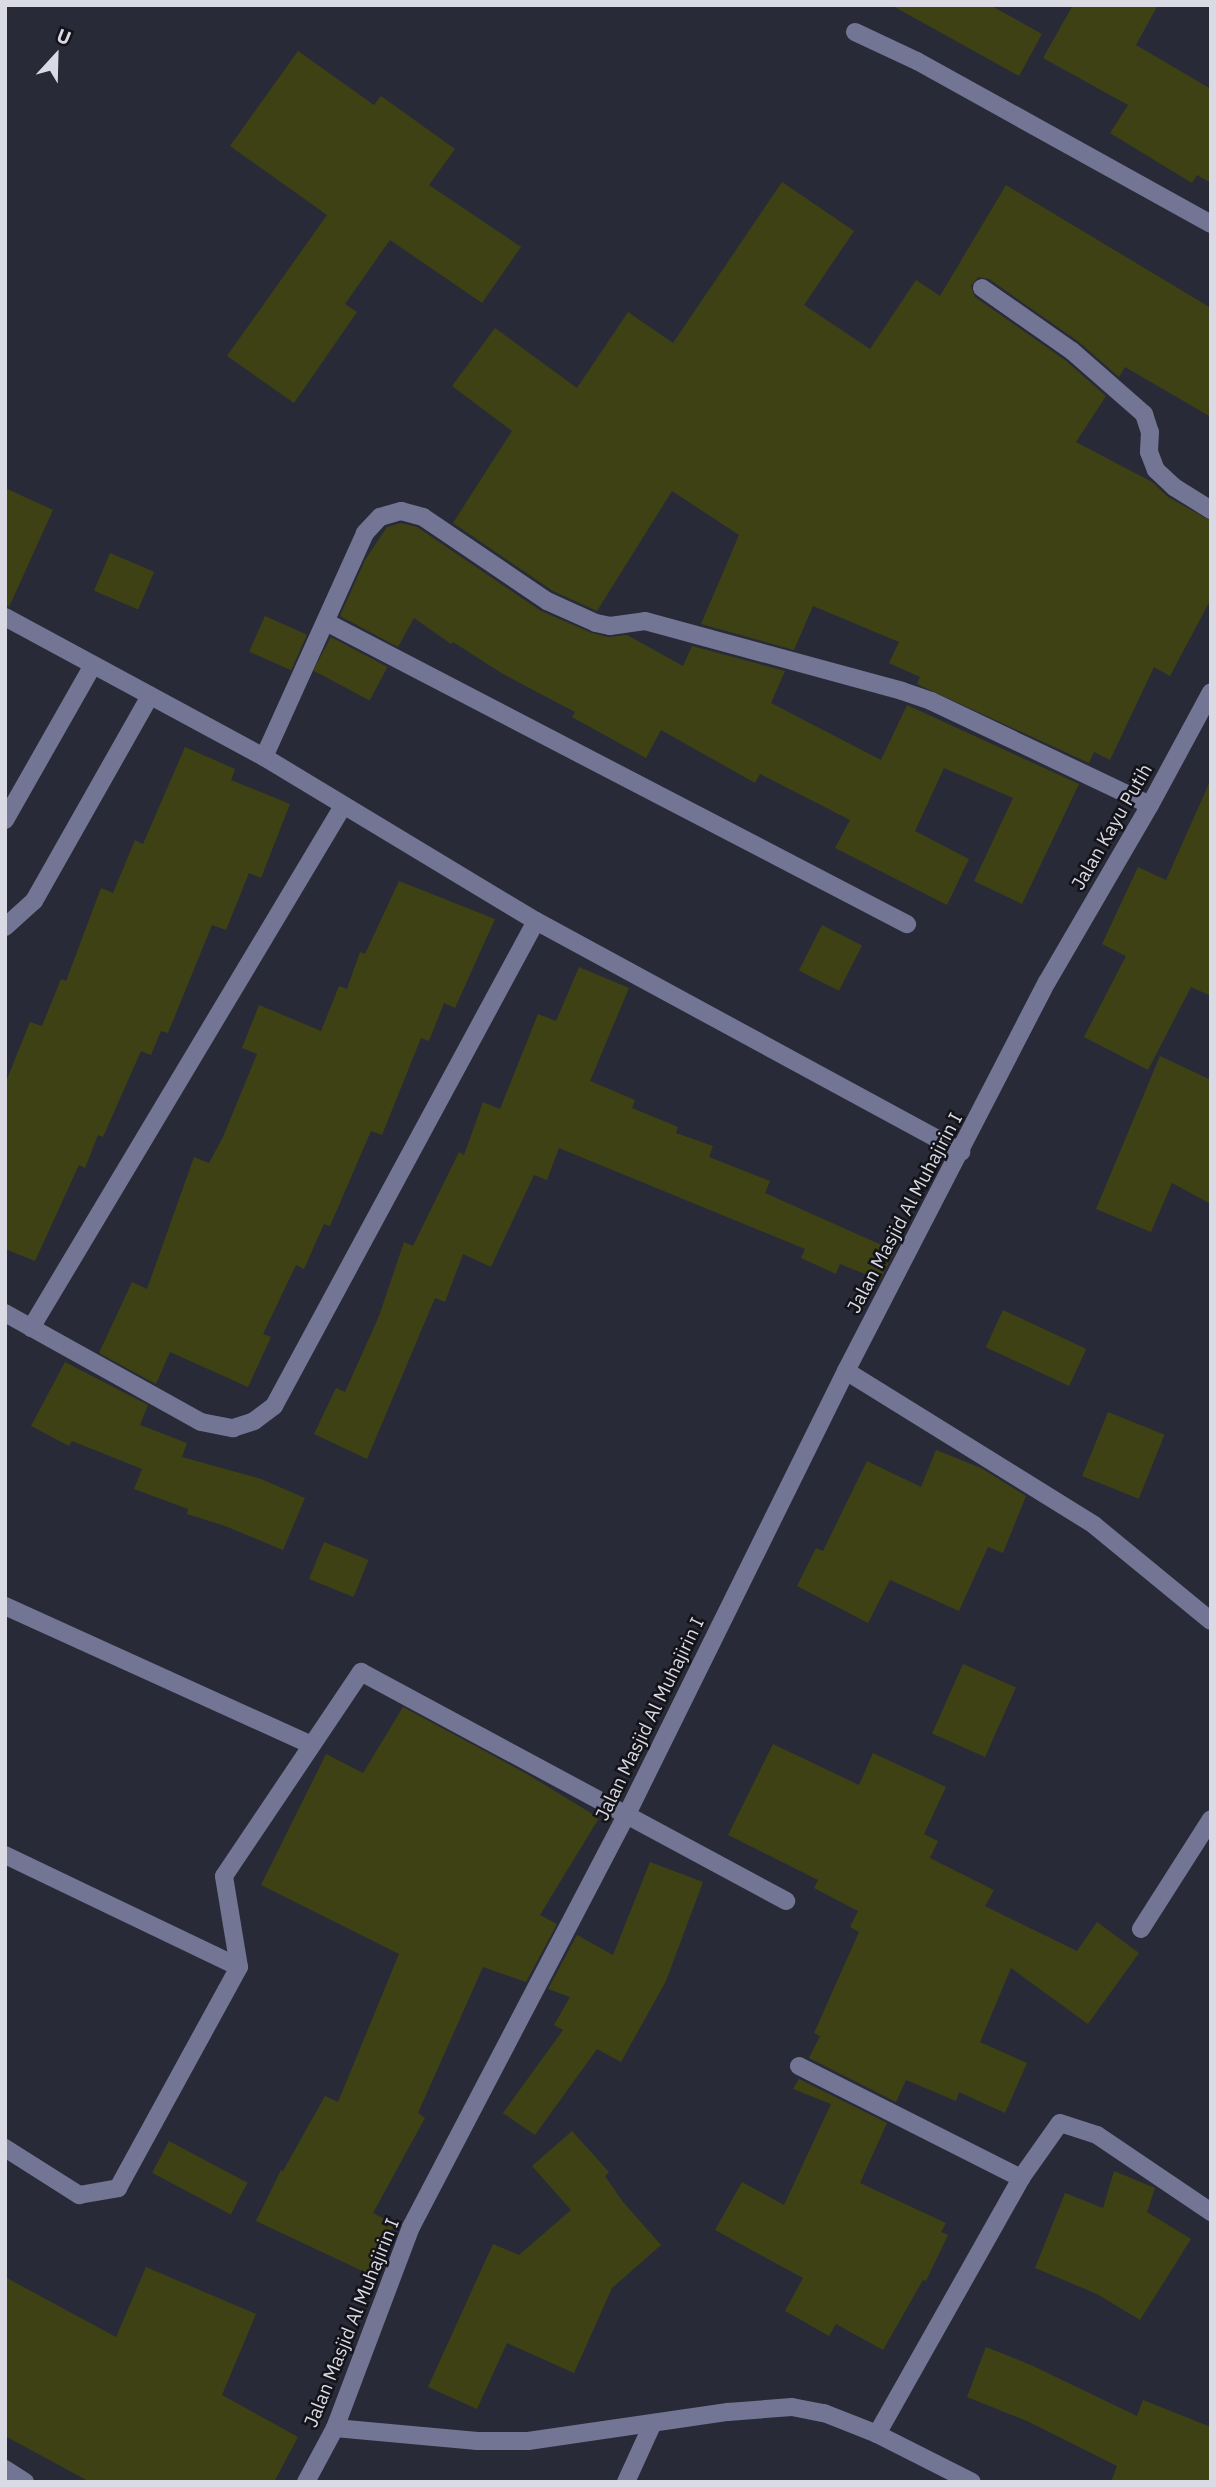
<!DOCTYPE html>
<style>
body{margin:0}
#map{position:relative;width:1216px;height:2487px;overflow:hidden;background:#292a37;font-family:"IBM Plex Sans",sans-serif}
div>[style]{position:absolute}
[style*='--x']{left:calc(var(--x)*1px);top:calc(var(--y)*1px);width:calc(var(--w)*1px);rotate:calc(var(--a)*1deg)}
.building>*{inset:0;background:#3e4114;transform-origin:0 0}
.minor>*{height:18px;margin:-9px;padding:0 9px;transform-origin:9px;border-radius:9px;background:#737595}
span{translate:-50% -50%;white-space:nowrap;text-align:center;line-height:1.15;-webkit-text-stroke:5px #131319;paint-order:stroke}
.street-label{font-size:19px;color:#d9dae3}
.frame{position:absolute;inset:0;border:7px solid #d9dae3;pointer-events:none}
.north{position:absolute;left:21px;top:21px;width:70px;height:70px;-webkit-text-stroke:5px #131319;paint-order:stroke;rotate:22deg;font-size:19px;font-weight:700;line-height:28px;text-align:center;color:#d9dae3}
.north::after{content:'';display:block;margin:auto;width:24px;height:32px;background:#d9dae3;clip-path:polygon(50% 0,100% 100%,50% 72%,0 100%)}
</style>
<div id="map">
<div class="building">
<div style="clip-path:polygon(891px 5px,990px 5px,1042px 34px,1019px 76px)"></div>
<div style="clip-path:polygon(1073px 5px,1158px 5px,1136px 45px,1211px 89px,1211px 183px,1197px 175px,1192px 183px,1110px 133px,1128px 105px,1043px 58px)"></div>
<div style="clip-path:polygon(298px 51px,374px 105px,381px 96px,455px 149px,429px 185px,521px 247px,482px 303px,390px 240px,345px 304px,357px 312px,294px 403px,227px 356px,327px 215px,230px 146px)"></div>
<div style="clip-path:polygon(782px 182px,854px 231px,804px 305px,870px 349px,916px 280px,940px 296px,1006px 185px,1211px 308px,1211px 417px,1125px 367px,1119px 377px,1079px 342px,989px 279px,978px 277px,971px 286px,975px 297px,1065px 360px,1106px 396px,1076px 442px,1152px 482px,1168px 497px,1211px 521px,1211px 599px,1170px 676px,1154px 667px,1110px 760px,1094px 752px,1089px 763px,917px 684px,920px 677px,889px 663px,899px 642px,813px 606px,794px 650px,701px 624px,739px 535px,672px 491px,597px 611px,553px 591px,453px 523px,512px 431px,452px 386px,495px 328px,577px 388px,628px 312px,673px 343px)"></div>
<div style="clip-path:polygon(5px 488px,53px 510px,9px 607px,5px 606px)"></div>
<div style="clip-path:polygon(401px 523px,417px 527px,541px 611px,592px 633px,608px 637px,627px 635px,683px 666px,692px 646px,785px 671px,771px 703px,881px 760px,907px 705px,1079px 784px,1022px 904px,974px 881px,1013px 798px,944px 768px,915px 831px,969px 859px,947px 905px,835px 848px,850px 820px,760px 774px,755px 783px,661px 730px,646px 758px,572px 717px,575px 712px,503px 674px,453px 642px,451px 644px,414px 618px,398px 647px,340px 616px,365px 560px,387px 527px)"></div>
<div style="left:110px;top:553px;width:48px;height:41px;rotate:23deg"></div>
<div style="left:265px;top:616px;width:46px;height:39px;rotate:24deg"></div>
<div style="left:331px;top:637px;width:64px;height:38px;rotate:28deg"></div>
<div style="clip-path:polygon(185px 747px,235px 769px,231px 780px,290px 804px,261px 878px,249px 873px,226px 930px,212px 925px,168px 1033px,161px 1031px,151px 1055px,141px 1051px,103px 1137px,98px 1135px,85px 1168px,79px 1165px,35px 1261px,5px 1249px,5px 1084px,30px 1022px,42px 1026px,61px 979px,66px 981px,101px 888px,113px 893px,135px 840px,143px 844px)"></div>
<div style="clip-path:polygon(1211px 779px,1211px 996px,1191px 987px,1148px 1070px,1084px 1037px,1126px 956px,1102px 944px,1138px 867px,1166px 880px)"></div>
<div style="clip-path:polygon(399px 881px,495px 919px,455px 1008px,444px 1003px,429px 1041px,421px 1038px,382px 1135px,371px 1131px,330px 1226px,324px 1224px,304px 1269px,296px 1265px,263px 1334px,271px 1337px,248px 1387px,170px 1352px,156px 1384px,99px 1353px,132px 1282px,147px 1289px,194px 1157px,209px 1163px,223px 1137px,257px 1054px,242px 1048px,259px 1005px,321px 1031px,339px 986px,347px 989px,360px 952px,365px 954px)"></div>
<div style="left:822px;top:925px;width:45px;height:51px;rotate:27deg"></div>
<div style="clip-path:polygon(579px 967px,629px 988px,590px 1081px,635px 1100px,632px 1108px,678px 1127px,676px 1133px,713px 1146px,709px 1157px,770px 1181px,765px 1193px,895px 1251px,880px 1280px,840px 1264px,836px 1274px,801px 1258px,805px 1249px,559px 1148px,547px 1180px,534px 1175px,491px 1267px,463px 1254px,445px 1302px,435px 1298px,367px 1459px,314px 1434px,336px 1388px,345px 1392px,379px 1316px,404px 1242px,413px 1246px,459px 1152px,464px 1155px,483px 1102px,500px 1109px,538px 1014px,556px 1021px)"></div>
<div style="clip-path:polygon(1160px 1056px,1211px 1080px,1211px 1204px,1172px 1183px,1151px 1232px,1096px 1209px)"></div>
<div style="left:1003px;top:1310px;width:92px;height:41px;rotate:25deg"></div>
<div style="clip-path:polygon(65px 1362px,148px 1405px,140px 1425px,187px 1443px,182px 1457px,261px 1479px,305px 1498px,283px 1550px,225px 1526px,187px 1514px,188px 1509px,134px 1489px,142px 1469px,72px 1441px,69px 1446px,31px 1426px)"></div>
<div style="left:1108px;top:1412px;width:61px;height:69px;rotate:22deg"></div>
<div style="clip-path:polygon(936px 1450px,981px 1468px,1026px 1496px,1003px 1553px,988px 1547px,959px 1611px,890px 1580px,868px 1623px,797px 1586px,816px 1548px,823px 1551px,867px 1461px,921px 1487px)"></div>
<div style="left:324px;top:1542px;width:48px;height:40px;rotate:22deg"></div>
<div style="left:963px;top:1664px;width:58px;height:76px;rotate:24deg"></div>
<div style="clip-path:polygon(403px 1707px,527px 1774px,599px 1818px,540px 1915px,557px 1924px,526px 1982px,483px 1967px,418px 2113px,425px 2118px,373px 2213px,395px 2224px,371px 2275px,256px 2221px,281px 2170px,283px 2171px,325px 2096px,338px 2102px,399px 1954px,261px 1885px,326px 1754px,363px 1773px)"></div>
<div style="clip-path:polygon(773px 1744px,859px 1785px,873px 1753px,946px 1787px,924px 1834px,938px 1841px,930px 1858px,994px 1890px,985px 1906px,1077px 1951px,1097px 1922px,1139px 1953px,1088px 2024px,1011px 1968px,980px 2042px,1027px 2063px,1005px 2113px,959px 2092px,956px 2101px,906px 2080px,896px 2102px,809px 2058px,820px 2036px,814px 2033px,859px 1932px,850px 1927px,858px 1911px,814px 1888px,818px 1880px,728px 1835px)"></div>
<div style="clip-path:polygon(650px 1862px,703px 1882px,666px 1981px,621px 2062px,597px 2049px,535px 2135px,503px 2113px,563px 2030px,554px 2025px,570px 1997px,548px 1989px,577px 1935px,613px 1955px)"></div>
<div style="clip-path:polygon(799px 2079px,887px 2123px,860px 2183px,946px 2223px,941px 2232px,948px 2235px,926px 2281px,923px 2280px,883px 2350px,836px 2324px,829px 2336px,785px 2311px,803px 2278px,715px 2230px,742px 2182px,784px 2205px,831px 2104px,793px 2089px)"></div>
<div style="clip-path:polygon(572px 2131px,609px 2172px,605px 2176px,623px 2202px,661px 2245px,612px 2288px,574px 2373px,507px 2343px,477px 2409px,428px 2387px,493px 2244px,519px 2255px,571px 2210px,532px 2166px)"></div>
<div style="left:169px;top:2141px;width:89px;height:36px;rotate:28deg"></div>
<div style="clip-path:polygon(1114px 2171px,1155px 2188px,1147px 2212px,1191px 2239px,1140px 2320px,1097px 2294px,1035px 2268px,1065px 2193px,1103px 2208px)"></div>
<div style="clip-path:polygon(146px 2267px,256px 2314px,222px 2395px,298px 2437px,274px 2482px,90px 2482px,5px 2436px,5px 2277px,116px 2337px)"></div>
<div style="clip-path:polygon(986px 2347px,1031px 2365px,1137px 2416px,1143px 2400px,1211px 2427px,1211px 2482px,1111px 2482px,1117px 2466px,1027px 2421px,967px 2397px)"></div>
</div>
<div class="minor">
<div style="--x:855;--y:32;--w:68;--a:25.1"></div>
<div style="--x:917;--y:61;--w:336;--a:29"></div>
<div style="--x:982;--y:288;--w:110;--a:35"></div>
<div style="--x:1072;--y:351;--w:96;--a:41.2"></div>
<div style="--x:1144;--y:414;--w:19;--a:72"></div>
<div style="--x:1150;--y:432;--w:20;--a:93"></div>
<div style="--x:1149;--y:452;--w:19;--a:69"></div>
<div style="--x:1156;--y:470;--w:25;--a:43"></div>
<div style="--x:1174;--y:487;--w:44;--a:31.9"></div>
<div style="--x:5;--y:617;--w:294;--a:28.4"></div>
<div style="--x:264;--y:757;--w:318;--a:31.1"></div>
<div style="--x:536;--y:921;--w:484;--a:28.5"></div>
<div style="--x:326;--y:622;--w:655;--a:27.47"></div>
<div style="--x:264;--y:757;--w:246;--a:-65.7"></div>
<div style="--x:365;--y:533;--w:22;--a:-47"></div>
<div style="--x:380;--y:517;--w:22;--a:-16"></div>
<div style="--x:401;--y:511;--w:23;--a:15"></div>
<div style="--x:423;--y:517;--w:150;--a:34.1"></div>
<div style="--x:547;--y:601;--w:54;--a:24.2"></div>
<div style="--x:596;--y:623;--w:14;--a:12"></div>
<div style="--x:610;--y:626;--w:35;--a:-8"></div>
<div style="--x:645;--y:621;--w:266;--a:15.2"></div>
<div style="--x:902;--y:691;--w:31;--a:19"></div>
<div style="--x:931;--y:701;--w:242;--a:25.4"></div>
<div style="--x:5;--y:820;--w:178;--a:-60.4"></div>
<div style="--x:5;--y:927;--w:39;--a:-42"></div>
<div style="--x:34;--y:901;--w:236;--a:-60.5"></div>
<div style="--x:5;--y:1313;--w:224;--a:29.1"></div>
<div style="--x:201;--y:1422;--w:33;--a:11"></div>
<div style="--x:233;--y:1428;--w:22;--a:-18"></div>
<div style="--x:254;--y:1421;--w:25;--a:-37"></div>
<div style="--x:274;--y:1406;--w:551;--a:-61.62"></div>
<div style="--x:31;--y:1328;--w:608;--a:-59.13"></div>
<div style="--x:846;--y:1371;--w:292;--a:31.8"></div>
<div style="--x:1094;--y:1525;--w:151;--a:39.4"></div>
<div style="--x:5;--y:1606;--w:336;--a:24.4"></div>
<div style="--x:5;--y:1855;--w:259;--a:25.6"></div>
<div style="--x:1141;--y:1929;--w:130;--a:-57.5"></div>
<div style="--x:799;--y:2066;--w:249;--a:26.8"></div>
<div style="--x:5;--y:2148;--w:88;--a:32.4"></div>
<div style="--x:79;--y:2195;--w:40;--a:-10"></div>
<div style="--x:118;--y:2188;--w:252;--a:-61.3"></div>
<div style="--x:239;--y:1967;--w:92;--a:-99.4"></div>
<div style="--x:224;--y:1876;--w:246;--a:-56.1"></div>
<div style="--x:361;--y:1672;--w:483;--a:28.3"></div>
<div style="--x:335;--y:2428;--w:143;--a:5.2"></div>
<div style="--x:477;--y:2441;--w:51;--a:0"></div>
<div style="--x:528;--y:2441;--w:202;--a:-8.3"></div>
<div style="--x:728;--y:2412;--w:64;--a:-4.5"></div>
<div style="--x:792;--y:2407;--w:33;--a:11"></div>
<div style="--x:824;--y:2413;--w:57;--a:21.6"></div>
<div style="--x:877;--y:2434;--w:106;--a:26.8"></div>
<div style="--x:877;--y:2434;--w:294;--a:-60.6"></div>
<div style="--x:1021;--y:2178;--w:67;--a:-54.7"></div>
<div style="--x:1060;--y:2123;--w:39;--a:18"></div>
<div style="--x:1097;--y:2135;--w:138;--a:34"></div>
<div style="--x:5;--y:2469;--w:24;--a:33"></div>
<div style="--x:306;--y:2482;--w:61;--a:-61.8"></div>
<div style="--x:335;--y:2428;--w:215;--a:-69.3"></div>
<div style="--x:411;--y:2227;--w:466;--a:-62.4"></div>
<div style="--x:627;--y:1814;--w:494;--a:-63.7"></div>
<div style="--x:846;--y:1371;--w:438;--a:-62.7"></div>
<div style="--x:1047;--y:982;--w:205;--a:-59.8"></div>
<div style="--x:1150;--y:805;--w:128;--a:-61.6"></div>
<div style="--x:626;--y:2482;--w:63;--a:-65.5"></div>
</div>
<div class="street-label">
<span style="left:1112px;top:827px;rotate:-60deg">Jalan Kayu Putih</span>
<span style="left:905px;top:1213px;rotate:-62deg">Jalan Masjid Al Muhajirin I</span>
<span style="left:650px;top:1719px;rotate:-64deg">Jalan Masjid Al Muhajirin I</span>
<span style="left:352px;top:2323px;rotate:-68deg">Jalan Masjid Al Muhajirin I</span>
</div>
<div class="frame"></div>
<div class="north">U</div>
</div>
